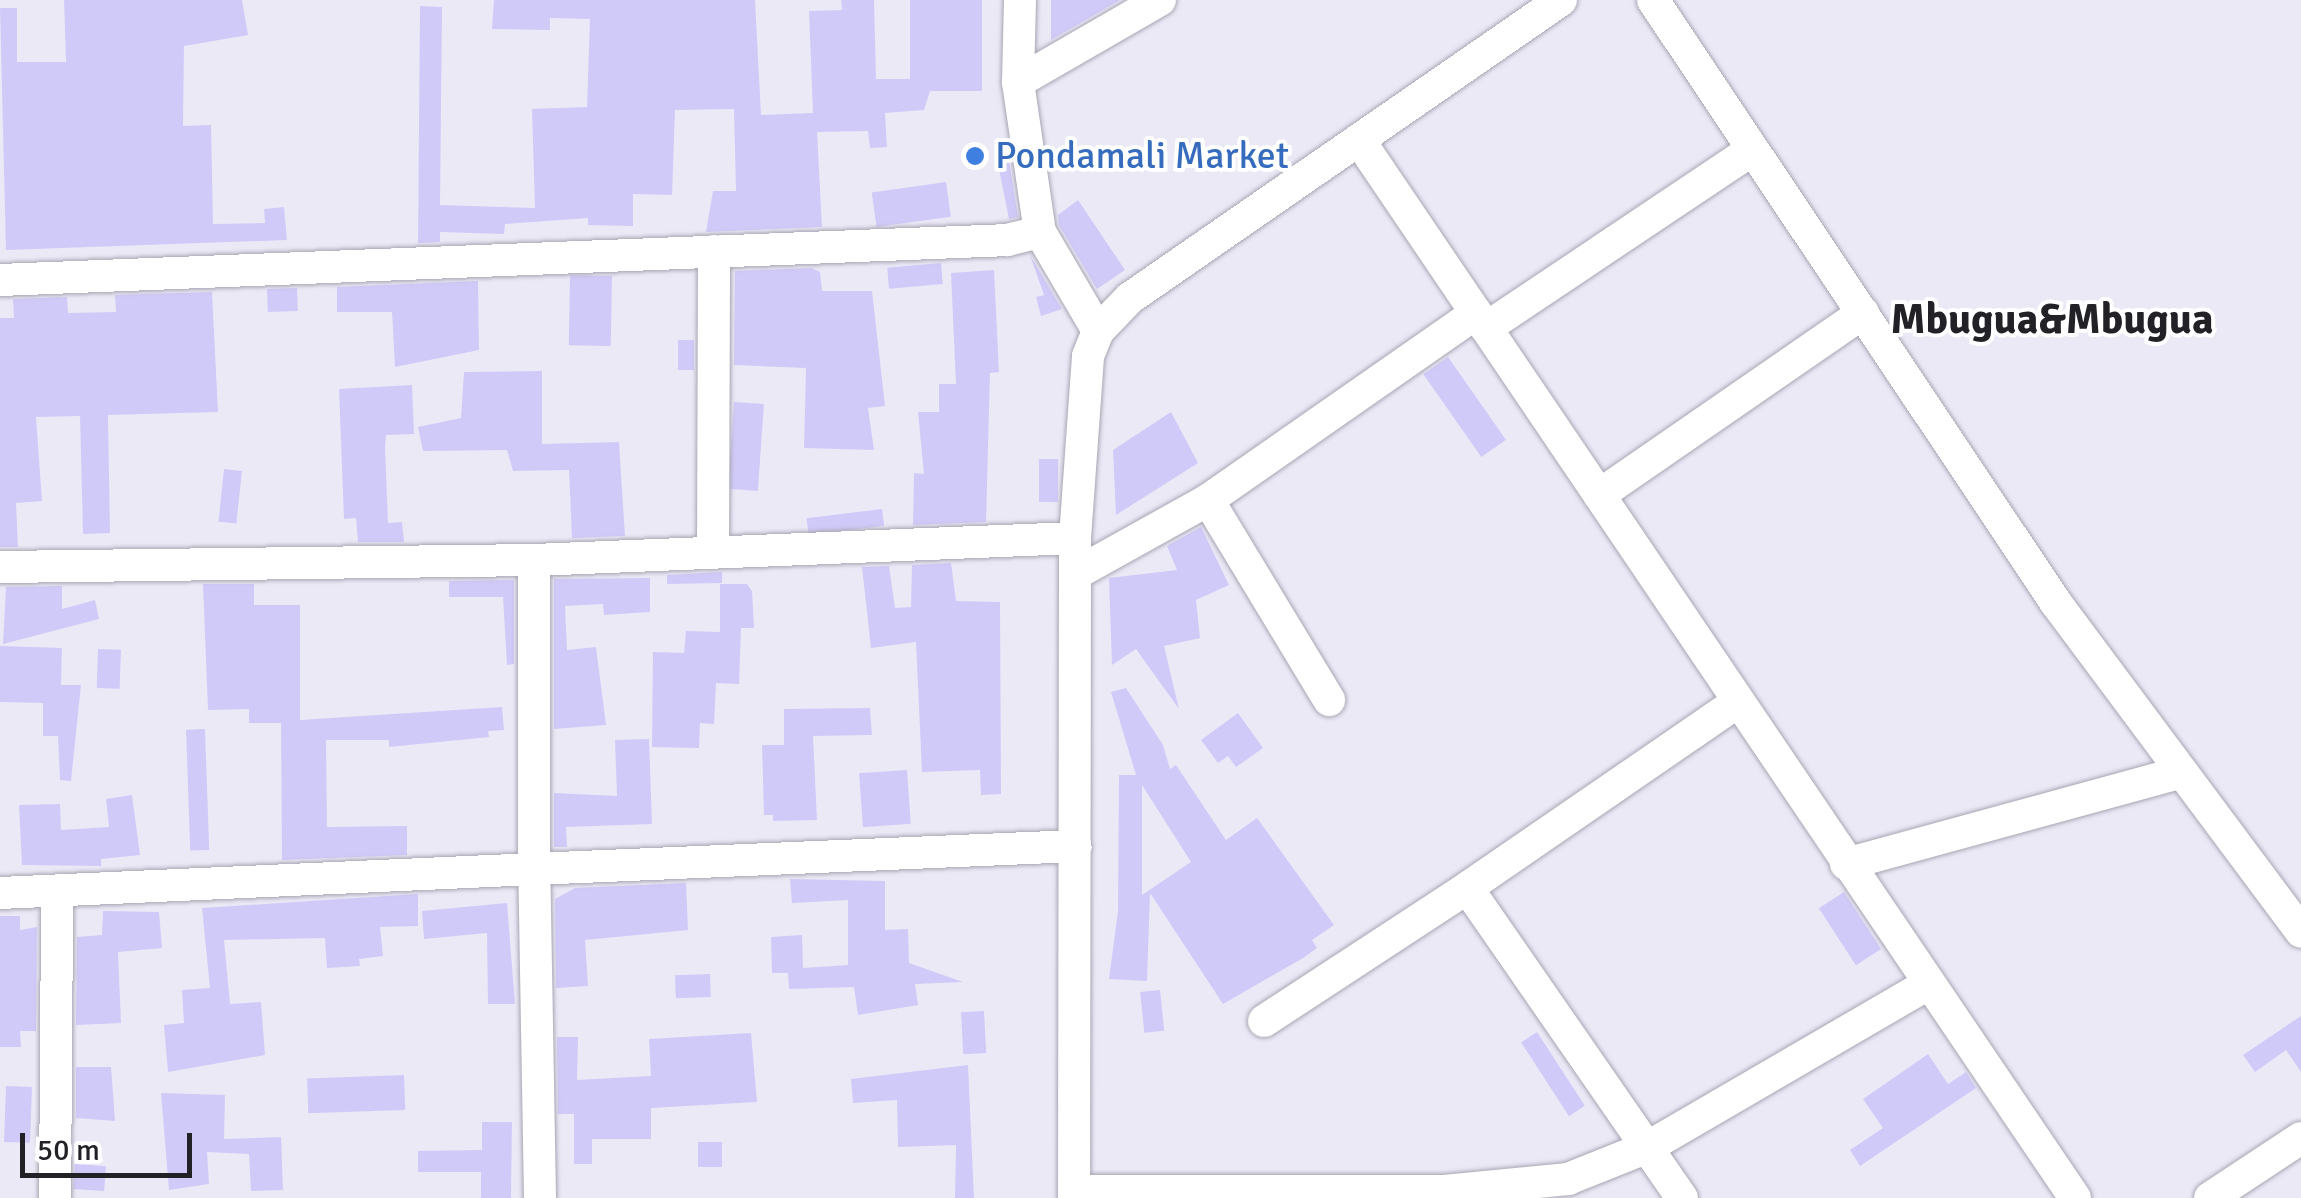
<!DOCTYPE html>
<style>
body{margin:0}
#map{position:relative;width:2301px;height:1198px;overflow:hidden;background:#ece9f7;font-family:Signika,sans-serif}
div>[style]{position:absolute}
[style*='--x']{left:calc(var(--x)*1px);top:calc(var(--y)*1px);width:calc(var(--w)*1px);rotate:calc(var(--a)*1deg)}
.building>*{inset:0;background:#d0caf8;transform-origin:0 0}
.roads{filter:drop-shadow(0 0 2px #a8a6b3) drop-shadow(0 0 2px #a8a6b3)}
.minor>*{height:32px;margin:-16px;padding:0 16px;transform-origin:16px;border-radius:16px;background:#fff}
.dots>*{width:28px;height:28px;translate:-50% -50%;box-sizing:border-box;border:5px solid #fff;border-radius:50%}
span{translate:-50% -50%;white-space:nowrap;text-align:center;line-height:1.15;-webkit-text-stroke:8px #fff;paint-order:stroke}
.shop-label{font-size:38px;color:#366cbe}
.left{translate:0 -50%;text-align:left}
.quarter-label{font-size:42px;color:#222126;font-weight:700}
.scale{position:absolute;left:20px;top:1133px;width:172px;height:45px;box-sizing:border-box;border:5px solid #222126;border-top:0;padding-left:12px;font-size:30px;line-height:35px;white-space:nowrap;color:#222126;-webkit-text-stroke:8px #fff;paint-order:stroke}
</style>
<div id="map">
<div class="building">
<div style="clip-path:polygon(64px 0,242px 0,248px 35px,184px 46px,183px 126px,211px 125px,213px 224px,265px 223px,264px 209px,284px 207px,287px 240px,6px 250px,0 8px,17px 8px,17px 62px,66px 62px)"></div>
<div style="clip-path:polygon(494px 0,755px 0,761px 115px,813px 113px,809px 11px,842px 10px,841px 0,874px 0,876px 79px,910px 79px,910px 0,982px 0,982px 91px,930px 91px,924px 110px,885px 113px,887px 147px,870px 148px,868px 131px,817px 132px,822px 227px,706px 232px,713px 191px,736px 191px,734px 109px,675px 110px,672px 195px,633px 194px,633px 226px,588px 225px,588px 218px,505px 224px,504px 234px,440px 232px,440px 242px,418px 243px,420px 6px,442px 7px,440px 205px,535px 208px,532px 109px,587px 107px,590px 19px,550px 18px,550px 30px,492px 29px)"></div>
<div style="clip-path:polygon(1051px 0,1120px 0,1051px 40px)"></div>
<div style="clip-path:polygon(1009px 161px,1018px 217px,1009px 219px,998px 164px)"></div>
<div style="left:946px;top:182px;width:35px;height:75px;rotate:82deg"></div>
<div style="clip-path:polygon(1078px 200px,1125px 270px,1097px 289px,1059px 225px,1058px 215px)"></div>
<div style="clip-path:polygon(1030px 255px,1062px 309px,1041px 316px,1036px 297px,1044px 295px)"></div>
<div style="left:941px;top:263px;width:21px;height:54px;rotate:85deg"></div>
<div style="clip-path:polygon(811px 268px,820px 272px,822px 291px,872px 291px,885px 406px,868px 408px,874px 450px,804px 448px,806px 368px,734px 365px,735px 271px)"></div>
<div style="clip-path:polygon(994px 270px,999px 372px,990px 373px,986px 522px,913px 525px,914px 473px,924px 474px,918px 412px,939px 412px,939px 384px,956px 384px,951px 273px)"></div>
<div style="left:612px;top:276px;width:70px;height:42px;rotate:91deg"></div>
<div style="clip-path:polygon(478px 281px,479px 350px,395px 367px,392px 312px,337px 312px,337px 287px)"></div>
<div style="left:297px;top:288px;width:23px;height:30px;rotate:88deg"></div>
<div style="clip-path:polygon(212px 292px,218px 412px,108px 415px,110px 533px,83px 534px,80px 416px,36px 417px,42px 501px,16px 503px,18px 547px,0 547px,0 318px,14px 318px,13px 299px,67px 297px,68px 313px,116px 312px,115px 295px)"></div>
<div style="left:694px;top:340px;width:30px;height:16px;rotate:90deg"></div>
<div style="left:1448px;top:357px;width:101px;height:30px;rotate:55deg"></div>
<div style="clip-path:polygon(542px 371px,542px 444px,619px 442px,625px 536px,572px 538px,569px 470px,513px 471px,507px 450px,423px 451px,418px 427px,461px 418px,464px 372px)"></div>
<div style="clip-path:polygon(412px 385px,414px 434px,386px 435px,385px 448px,388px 523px,402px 522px,404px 542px,358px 542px,356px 518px,344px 519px,339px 389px)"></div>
<div style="left:734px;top:402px;width:30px;height:87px;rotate:4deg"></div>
<div style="clip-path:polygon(1171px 412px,1198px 463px,1116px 515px,1113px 450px)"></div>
<div style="left:1058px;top:459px;width:43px;height:19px;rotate:90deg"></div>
<div style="left:224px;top:469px;width:18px;height:53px;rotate:6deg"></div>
<div style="left:882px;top:509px;width:17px;height:76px;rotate:83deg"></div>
<div style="clip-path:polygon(1201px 527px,1229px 585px,1196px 600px,1200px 638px,1164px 646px,1179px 709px,1136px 649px,1112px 665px,1109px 578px,1177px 570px,1167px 546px)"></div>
<div style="clip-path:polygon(951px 563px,956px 601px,1000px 602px,1001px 794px,981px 795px,980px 770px,922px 772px,916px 642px,871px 648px,862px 567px,889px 566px,895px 608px,911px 607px,912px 565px)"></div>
<div style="clip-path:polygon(722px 572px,722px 583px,667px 584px,667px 575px)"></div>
<div style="clip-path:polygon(650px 578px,650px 612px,604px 615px,603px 604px,565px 606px,567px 650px,596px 647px,606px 725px,554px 729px,554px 579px)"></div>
<div style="clip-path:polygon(514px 580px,514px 664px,507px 665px,503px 597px,449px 597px,449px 581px)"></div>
<div style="clip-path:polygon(203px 584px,254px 584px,254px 605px,300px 605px,300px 720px,502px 707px,504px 730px,488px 731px,489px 737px,389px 747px,389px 740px,326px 740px,327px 827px,407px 826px,407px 855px,282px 860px,281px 723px,249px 723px,249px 709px,208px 710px)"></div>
<div style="clip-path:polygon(720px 584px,747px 584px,752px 591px,754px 628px,741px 628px,739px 684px,716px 683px,714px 724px,700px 723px,699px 748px,652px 747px,653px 652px,684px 653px,686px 631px,720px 632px)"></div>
<div style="clip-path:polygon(62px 586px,62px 609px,95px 600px,99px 619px,3px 644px,6px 587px)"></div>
<div style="clip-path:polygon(0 646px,62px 648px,61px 685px,81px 685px,71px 781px,60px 780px,58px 736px,43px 736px,43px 703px,0 702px)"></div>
<div style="left:98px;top:649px;width:23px;height:39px;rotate:2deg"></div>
<div style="clip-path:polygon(evenodd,1126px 688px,1163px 745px,1170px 769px,1176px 765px,1226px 840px,1257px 818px,1334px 925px,1312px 940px,1317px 948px,1303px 958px,1223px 1004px,1150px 893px,1147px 981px,1109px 979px,1118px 911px,1119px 775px,1136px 775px,1111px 692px,1126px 688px,1142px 785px,1191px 862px,1142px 895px,1142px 785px)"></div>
<div style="clip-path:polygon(870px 708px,872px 735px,813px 736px,817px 820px,773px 821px,773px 815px,764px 815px,762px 745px,784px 745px,784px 709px)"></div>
<div style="clip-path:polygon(1238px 713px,1263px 748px,1236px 767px,1228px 756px,1218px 763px,1201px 740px)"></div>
<div style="left:205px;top:729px;width:121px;height:19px;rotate:88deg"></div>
<div style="clip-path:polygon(649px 739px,652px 824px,566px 827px,567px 847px,554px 847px,554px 793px,617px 796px,615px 740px)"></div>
<div style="left:907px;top:770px;width:54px;height:48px;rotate:86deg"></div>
<div style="clip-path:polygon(132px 795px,140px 855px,101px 859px,101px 866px,22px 865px,19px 805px,60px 804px,61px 830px,109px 827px,106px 799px)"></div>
<div style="clip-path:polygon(790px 879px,885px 881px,885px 930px,908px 929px,909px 963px,963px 982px,915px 984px,918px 1005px,858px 1015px,854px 987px,789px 989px,788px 973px,772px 973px,771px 937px,802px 935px,803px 968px,848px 965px,848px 900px,792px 903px)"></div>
<div style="clip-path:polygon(686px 883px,688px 930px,585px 940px,588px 986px,556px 988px,555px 899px,575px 888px)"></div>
<div style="left:1844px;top:892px;width:68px;height:30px;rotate:57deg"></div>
<div style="clip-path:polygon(418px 894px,418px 926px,380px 927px,383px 956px,359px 959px,360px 966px,327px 968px,325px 938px,224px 940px,230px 1004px,261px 1002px,265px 1055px,168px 1072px,164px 1025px,184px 1023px,182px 990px,210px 988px,202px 908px)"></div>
<div style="clip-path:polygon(507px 903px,515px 1004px,488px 1004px,487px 933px,424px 939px,422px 911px)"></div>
<div style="clip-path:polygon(103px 911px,159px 912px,162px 948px,118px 952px,121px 1023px,76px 1025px,77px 937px,102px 935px)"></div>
<div style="clip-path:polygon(0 916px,20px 916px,20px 930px,37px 927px,36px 1031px,20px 1031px,21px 1047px,0 1047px)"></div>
<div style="left:710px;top:974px;width:23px;height:35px;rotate:88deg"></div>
<div style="left:1160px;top:990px;width:41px;height:20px;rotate:84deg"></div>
<div style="left:984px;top:1011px;width:42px;height:23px;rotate:87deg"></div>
<div style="clip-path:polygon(2301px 1016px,2301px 1072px,2286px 1050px,2255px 1072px,2243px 1055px)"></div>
<div style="left:1537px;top:1032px;width:88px;height:19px;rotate:57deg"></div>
<div style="clip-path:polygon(751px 1033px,757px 1102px,651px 1108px,651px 1139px,592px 1139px,592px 1164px,574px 1164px,574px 1114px,558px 1114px,557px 1037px,578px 1037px,577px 1080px,651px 1076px,649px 1039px)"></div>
<div style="clip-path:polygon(1928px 1054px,1948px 1084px,1966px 1072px,1976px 1088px,1860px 1166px,1850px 1150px,1883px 1128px,1863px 1099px)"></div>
<div style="clip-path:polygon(968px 1065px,974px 1198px,955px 1198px,956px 1145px,898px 1147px,897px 1100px,853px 1103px,851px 1079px)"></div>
<div style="clip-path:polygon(76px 1067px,111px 1067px,115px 1121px,76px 1118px)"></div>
<div style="left:404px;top:1075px;width:35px;height:97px;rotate:88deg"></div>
<div style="left:6px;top:1086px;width:26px;height:56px;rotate:2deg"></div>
<div style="clip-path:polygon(161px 1093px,225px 1095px,224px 1139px,281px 1137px,283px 1190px,251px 1191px,249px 1154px,207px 1152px,209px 1184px,169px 1190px)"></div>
<div style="clip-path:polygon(482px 1122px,512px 1122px,511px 1198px,481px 1198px,481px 1172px,418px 1172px,418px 1151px,482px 1150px)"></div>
<div style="left:722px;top:1142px;width:25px;height:24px;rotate:90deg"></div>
<div style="left:75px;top:1164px;width:31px;height:25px;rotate:4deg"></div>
</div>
<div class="roads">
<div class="minor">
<div style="--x:1020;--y:0;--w:82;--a:91.4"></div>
<div style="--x:1018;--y:82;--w:152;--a:81.7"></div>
<div style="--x:1040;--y:232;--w:115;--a:59.6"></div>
<div style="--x:1653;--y:0;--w:725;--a:56.24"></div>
<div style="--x:2056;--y:603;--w:410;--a:53.3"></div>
<div style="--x:1018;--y:82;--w:164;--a:-30"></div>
<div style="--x:1361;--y:143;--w:1274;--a:55.91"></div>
<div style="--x:0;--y:280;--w:1008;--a:-2.27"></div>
<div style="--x:1007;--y:240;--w:34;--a:-14"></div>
<div style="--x:1486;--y:328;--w:318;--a:-33.8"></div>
<div style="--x:1599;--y:495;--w:321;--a:-34.6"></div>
<div style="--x:1208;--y:500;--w:234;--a:58.8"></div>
<div style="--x:713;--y:553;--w:302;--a:-89.8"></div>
<div style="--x:0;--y:567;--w:534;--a:-0.75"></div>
<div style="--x:534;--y:560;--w:541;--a:-2.33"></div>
<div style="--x:1077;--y:573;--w:150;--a:-29.1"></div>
<div style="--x:1208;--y:500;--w:327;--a:-34.9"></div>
<div style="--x:1846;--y:864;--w:348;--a:-15.3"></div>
<div style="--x:0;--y:893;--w:535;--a:-2.57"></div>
<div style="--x:534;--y:869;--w:309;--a:-90"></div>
<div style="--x:1264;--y:1021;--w:243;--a:-33.2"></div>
<div style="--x:1074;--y:1191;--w:370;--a:0"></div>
<div style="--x:1444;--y:1191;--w:125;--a:-5.5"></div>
<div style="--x:1568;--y:1179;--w:86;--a:-21.8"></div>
<div style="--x:1648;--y:1147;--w:324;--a:-30.2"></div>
<div style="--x:55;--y:1198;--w:307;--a:-89.6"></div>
<div style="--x:540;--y:1198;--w:329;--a:-91"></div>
<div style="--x:534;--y:869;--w:542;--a:-2.43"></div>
<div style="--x:1074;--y:1198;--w:660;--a:-89.91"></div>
<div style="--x:1075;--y:538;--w:182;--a:-85.9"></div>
<div style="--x:1088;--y:356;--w:27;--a:-68"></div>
<div style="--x:1098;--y:331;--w:46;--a:-45.9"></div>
<div style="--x:1130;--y:298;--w:524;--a:-34.66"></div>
<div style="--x:1682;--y:1198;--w:377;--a:-124.7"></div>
<div style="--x:1467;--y:888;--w:326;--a:-34.5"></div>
<div style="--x:2210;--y:1198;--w:109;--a:-33.4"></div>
</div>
</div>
<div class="dots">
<div style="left:975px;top:156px;background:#3f7fe0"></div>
</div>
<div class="shop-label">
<span class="left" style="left:995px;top:156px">Pondamali Market</span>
</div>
<div class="quarter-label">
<span style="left:2052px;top:320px">Mbugua&amp;Mbugua</span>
</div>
<div class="scale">50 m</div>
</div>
